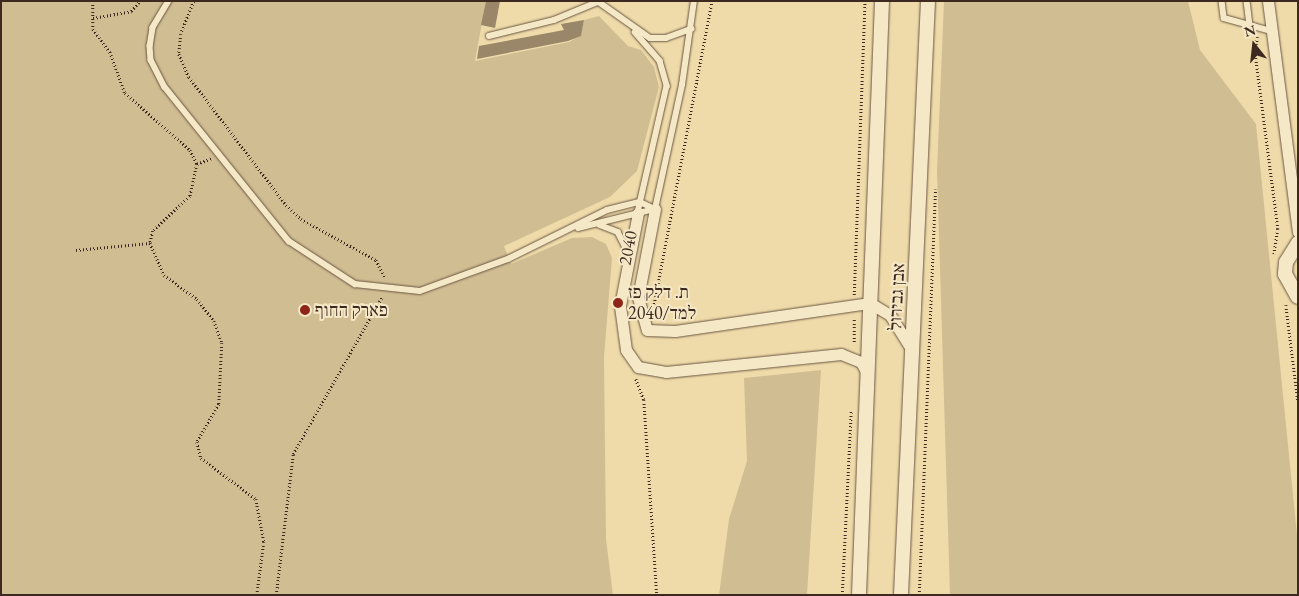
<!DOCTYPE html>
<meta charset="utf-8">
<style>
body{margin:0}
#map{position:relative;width:1299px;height:596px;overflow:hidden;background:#efdba9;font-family:"EB Garamond","Frank Ruhl Libre",serif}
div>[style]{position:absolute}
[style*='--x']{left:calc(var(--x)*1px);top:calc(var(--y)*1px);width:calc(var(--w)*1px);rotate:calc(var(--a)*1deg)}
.green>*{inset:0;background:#d1bd92}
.building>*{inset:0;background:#9a8668}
.path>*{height:2.5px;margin-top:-1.25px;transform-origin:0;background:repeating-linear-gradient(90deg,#3e2921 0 1px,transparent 0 3.5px)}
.roads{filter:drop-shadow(0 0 1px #6a5643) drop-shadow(0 0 1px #6a5643)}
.service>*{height:5.5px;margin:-2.75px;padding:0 2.75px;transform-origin:2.75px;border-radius:2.75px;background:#f5e8c7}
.minor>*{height:11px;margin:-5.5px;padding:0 5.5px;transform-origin:5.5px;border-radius:5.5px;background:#f5e8c7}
.tertiary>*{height:14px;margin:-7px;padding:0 7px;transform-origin:7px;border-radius:7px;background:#f5e8c7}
.dots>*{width:14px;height:14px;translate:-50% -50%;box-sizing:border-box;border:2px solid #f5e8c7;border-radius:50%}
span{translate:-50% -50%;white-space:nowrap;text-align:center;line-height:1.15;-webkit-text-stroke:4px #f5e8c7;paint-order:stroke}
.street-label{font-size:18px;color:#3e2921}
.poi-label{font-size:18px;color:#3e2921}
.left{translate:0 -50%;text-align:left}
.frame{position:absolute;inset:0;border:2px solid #3e2921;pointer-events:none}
.north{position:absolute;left:1229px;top:20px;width:50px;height:50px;-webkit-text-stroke:4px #f5e8c7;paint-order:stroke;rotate:344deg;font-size:14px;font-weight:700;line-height:20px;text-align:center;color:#3e2921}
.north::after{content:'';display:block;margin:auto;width:18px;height:22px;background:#3e2921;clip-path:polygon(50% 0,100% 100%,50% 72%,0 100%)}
</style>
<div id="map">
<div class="green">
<div style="clip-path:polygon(1px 1px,486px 1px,475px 61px,569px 42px,581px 35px,584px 20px,599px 16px,628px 46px,641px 50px,654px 67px,659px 87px,637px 171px,610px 197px,504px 246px,511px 264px,572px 238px,592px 237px,606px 244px,612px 258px,604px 357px,606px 539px,613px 595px,1px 595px)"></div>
<div style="clip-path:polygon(944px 1px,1188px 1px,1200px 50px,1256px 124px,1298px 545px,1298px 595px,950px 595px,937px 171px)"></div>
<div style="clip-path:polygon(821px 370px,807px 595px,719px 595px,729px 519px,747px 461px,744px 378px)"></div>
</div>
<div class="building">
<div style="clip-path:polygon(486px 1px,500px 1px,495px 28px,481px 25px)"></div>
<div style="clip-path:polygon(584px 20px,581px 36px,568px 41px,477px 59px,479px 46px,564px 30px,561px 24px)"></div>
</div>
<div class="path">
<div style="--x:93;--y:1;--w:28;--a:90"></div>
<div style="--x:93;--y:29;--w:29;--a:54"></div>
<div style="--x:110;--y:52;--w:44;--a:69.9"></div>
<div style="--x:125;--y:93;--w:86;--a:41.2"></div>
<div style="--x:190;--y:150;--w:16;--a:63"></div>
<div style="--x:197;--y:164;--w:33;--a:102"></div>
<div style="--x:190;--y:196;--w:51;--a:136.6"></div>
<div style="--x:153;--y:231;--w:12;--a:104"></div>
<div style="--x:150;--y:243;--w:35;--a:66"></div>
<div style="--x:164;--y:275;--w:41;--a:36"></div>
<div style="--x:197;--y:299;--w:28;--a:52"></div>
<div style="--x:214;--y:321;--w:23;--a:70"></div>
<div style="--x:222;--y:343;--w:61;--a:92.8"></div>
<div style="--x:219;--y:404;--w:44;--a:120.1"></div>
<div style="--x:197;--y:442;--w:16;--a:76"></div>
<div style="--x:201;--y:458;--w:69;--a:36.7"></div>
<div style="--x:256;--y:499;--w:44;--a:79.5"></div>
<div style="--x:264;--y:542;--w:53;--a:97.5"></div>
<div style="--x:194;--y:1;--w:35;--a:112"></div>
<div style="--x:181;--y:34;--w:20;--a:96"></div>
<div style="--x:179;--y:54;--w:25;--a:67"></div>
<div style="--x:189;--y:77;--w:161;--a:52.8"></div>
<div style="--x:286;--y:205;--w:21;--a:43"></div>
<div style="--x:301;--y:219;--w:85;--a:28.7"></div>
<div style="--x:376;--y:260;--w:20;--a:63"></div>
<div style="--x:93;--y:18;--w:39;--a:-10"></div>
<div style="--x:131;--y:11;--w:13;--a:-48"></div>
<div style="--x:1258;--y:37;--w:14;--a:102"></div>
<div style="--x:1255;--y:51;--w:179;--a:82.6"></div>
<div style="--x:1278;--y:229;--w:25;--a:99"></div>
<div style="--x:197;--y:164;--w:16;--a:-22"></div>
<div style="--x:76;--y:250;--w:74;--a:-5.4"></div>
<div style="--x:854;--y:295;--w:294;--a:-87.9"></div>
<div style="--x:654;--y:304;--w:309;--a:-79.2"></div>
<div style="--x:1286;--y:305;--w:98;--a:82.9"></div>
<div style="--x:854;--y:342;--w:24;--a:-90"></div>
<div style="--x:636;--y:379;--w:22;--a:69"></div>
<div style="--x:644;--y:400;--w:195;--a:86.2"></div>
<div style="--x:276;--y:595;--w:142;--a:-83.1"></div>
<div style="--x:293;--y:454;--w:180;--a:-60.5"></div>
<div style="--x:842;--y:595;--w:185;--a:-87.2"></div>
<div style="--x:919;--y:595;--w:406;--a:-87.7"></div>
</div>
<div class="roads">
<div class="service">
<div style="--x:169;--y:1;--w:31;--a:121"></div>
<div style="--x:153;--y:28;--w:18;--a:99"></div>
<div style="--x:150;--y:46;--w:14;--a:86"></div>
<div style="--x:151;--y:60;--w:30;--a:63"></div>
<div style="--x:165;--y:87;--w:198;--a:51.2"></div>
<div style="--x:289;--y:241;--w:79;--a:33.1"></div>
<div style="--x:355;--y:284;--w:65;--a:6.1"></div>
<div style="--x:420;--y:291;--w:94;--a:-20"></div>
<div style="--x:508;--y:259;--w:110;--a:-26.3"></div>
<div style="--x:607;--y:210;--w:34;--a:-14"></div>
<div style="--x:640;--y:202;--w:17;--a:25"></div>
<div style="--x:1222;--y:1;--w:17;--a:83"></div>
<div style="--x:1224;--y:18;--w:49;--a:15.5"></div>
<div style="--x:1247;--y:1;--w:24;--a:83"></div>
<div style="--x:599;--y:2;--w:62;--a:35.2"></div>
<div style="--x:650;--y:38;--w:16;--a:0"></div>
<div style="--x:666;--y:38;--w:27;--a:-20"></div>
<div style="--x:635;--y:32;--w:38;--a:49"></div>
<div style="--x:660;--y:61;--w:26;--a:74"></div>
<div style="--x:667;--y:86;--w:130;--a:102.9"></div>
<div style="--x:489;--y:36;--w:67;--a:-13.8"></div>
<div style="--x:554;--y:20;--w:50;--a:-22.4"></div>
<div style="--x:655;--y:209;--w:127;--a:-77.7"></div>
<div style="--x:682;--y:85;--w:85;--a:-81.9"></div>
<div style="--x:600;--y:225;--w:19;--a:21"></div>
<div style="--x:618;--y:232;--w:20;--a:63"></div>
<div style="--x:578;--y:228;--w:79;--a:-13.9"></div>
</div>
<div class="minor">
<div style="--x:1268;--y:1;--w:233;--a:82.6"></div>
<div style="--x:655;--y:209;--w:90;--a:100.9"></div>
<div style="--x:638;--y:297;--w:34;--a:75"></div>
<div style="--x:647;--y:330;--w:28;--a:2"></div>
<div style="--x:675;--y:331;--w:197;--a:-8.2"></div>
<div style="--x:870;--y:303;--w:23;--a:31"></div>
<div style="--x:890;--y:315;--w:40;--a:58"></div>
<div style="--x:638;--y:213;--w:95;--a:101"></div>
<div style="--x:620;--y:306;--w:44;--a:82.2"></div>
<div style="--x:626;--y:350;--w:21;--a:55"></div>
<div style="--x:638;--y:367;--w:28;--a:10"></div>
<div style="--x:666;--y:372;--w:176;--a:-5.9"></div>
<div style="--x:841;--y:354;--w:22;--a:22"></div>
<div style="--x:861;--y:362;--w:15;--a:62"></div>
</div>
<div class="tertiary">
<div style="--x:1298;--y:243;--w:22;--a:122"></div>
<div style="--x:1286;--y:262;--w:12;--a:95"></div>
<div style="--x:1285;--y:274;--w:26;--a:61"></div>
<div style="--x:859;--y:595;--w:594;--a:-87.78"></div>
<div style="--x:901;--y:595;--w:595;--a:-87.4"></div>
</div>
</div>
<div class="dots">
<div style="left:618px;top:303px;background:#8f2418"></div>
<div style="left:305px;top:310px;background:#8f2418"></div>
</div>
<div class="street-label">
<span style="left:628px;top:248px;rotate:-79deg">2040</span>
<span style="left:897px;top:297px;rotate:-87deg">אבן גבירול</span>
</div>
<div class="poi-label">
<span class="left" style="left:628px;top:303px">ת. דלק פז<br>למד/2040</span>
<span class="left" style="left:315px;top:310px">פארק החוף</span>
</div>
<div class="frame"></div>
<div class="north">N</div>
</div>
